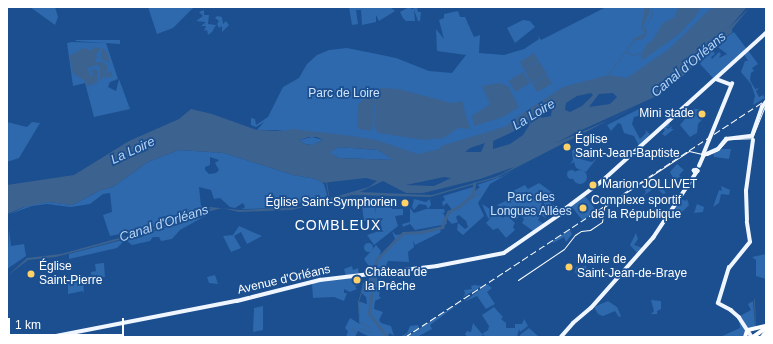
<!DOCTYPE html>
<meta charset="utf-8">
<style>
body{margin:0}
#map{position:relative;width:773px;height:344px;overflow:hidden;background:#1b4f8f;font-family:Helvetica,sans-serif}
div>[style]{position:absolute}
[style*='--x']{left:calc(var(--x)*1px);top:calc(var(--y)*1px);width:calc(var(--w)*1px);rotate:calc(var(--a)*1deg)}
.green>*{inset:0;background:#2e69ad;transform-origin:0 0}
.round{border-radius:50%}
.water>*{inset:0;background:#3c6290;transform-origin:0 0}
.stream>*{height:1px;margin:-0.5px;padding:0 0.5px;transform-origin:0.5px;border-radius:0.5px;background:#3c6290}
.river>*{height:2.5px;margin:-1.25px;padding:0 1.25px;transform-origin:1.25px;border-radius:1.25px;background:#3c6290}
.ferry>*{height:1px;margin-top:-0.5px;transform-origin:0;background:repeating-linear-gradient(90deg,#b5d3f5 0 5px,transparent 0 9px)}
.major>*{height:3.5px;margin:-1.75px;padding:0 1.75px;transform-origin:1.75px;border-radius:1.75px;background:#f0f6ff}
.highway>*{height:4px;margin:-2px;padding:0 2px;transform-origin:2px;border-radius:2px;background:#fff}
.tram>*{height:1px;margin:-0.5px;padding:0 0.5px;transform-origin:0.5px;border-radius:0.5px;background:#fff}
.rail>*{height:1px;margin-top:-0.5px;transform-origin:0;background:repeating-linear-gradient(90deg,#fff 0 7px,transparent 0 10px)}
.dots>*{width:11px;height:11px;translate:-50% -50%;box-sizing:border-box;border:2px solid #1b4f8f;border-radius:50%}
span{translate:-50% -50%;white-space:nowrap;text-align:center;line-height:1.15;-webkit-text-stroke:3.5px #1b4f8f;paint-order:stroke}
.park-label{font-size:12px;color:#cfe3fa}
.poi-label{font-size:12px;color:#fff}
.right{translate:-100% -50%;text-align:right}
.left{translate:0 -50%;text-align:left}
.street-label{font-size:12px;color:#fff}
.water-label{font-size:13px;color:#b5d3f5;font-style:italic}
.quarter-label{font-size:14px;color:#fff;letter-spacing:1px}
.frame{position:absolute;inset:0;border:8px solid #fff;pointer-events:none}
.scale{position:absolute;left:8px;top:318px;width:116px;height:18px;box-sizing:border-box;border:2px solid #fff;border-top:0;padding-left:5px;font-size:12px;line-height:14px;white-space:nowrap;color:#fff;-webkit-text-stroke:3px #1b4f8f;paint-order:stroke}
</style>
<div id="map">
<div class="green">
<div style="clip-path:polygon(30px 7px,55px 7px,58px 17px,55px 25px)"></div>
<div style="clip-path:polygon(148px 7px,194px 7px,173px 28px,157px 34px)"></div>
<div style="clip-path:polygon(349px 7px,390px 7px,395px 11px,379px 21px,376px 15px,376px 22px,362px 25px,361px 10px,356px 10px,358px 24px,352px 25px)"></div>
<div style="clip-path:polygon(409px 7px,412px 9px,417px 7px,418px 12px,421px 12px,420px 21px,418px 21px,414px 10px,415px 21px,406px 21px,403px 18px,400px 12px)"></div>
<div style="clip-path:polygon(606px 7px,717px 7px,672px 50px,623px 81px,609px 77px,509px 127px,418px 156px,387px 146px,276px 130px,257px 130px,264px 122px,256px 127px,251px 125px,251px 118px,255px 119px,256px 125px,268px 117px,283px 87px,299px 78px,307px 64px,317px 55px,329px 50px,347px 48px,372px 53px,396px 58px,429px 71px,452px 73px,466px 55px,437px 51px,436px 29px,444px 39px,439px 20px,444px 18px,444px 14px,458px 11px,460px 17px,465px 17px,474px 37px,480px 35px,479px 53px,504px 55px,524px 49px,539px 39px,538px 36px,541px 40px,549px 36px)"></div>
<div style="clip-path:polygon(204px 10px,204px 15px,209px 15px,208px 24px,216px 25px,212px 32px,208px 35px,207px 30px,204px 31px,206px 26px,201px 26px,206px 22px,196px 21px,203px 16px,199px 12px)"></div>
<div style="clip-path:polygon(217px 16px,222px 17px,223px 24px,226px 21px,229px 25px,222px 32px,222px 26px,219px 28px,217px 24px,219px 21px,215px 18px)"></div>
<div style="clip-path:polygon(523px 20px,530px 21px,535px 27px,515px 43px,507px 28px)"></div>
<div style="clip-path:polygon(734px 32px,746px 48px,713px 78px,700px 64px,711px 48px,715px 54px,711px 57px,712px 59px,719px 52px,721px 54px,719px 58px,727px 54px,715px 45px)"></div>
<div style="clip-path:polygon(76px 40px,120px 40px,120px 44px,75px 41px)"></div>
<div style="clip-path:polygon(72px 42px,106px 43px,118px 79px,110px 82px,108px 87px,116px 91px,119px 79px,130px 109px,94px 117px,85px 83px,73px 86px,67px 43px)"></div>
<div style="clip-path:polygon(747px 49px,758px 64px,752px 68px,754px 71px,751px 73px,750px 80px,755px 89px,759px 88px,756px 91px,759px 97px,763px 95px,765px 98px,753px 105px,755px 96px,751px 84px,741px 72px,745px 61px,748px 61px,744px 54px)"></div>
<div style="clip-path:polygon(641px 108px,645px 114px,634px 117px,632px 124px,640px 139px,646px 133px,645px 130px,650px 134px,639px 146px,634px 136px,624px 133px,621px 124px,618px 123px,611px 131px,607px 125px)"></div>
<div style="clip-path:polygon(693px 109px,701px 109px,708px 113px,698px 124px,697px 133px,690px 137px,680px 125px)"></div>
<div style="clip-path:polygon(7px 122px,27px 127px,32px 122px,40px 123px,19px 158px,7px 162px)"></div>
<div style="clip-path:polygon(670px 122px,669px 127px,666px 127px,668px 129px,672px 126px,671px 129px,674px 129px,665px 136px,662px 134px,665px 130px,662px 127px)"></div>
<div style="clip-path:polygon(312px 137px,323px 140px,313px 145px,305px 144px,299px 140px)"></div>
<div style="clip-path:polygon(338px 147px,378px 150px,394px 160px,339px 158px,329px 153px)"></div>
<div style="clip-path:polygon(577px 147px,582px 151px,580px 159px,592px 162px,597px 158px,586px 172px,576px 168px,574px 162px,570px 164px,573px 160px,572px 151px)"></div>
<div style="clip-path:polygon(721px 149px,731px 149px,729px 159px,714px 157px,713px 153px)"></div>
<div style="clip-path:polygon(evenodd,179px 150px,224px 153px,293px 175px,316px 179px,324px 184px,328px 198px,280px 208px,242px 209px,245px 207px,243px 203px,235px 208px,230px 207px,220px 198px,214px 199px,211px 190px,199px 187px,201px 206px,204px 207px,161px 225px,157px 223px,157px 226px,150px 228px,110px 236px,103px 215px,112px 212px,110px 193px,103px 194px,90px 204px,71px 207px,47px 204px,32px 206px,7px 215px,29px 205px,48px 202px,72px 205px,101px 190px,113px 187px,148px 162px,179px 150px,210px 157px,219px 160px,215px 163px,219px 170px,216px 173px,209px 174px,205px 170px,205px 167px,210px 165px,210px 157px)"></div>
<div style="clip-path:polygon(528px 162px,490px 184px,478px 203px,484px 216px,463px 235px,457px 230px,458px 223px,465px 229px,468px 227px,466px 221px,459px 215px,456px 217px,458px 222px,452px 224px,448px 220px,447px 215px,452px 210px,447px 203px,443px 206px,442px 202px,445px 200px,443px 196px,473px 187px,475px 191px,480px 187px,477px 185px,503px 176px)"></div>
<div style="clip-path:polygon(677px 164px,684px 170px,679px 175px,681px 177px,679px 177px,675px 181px,670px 172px)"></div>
<div class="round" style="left:566.5px;top:169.5px;width:9px;height:9px"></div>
<div class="round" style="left:573px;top:170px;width:14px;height:14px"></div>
<div style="clip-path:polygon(657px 181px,666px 193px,663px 194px,656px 187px,643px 196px,646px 192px,644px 189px)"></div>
<div style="clip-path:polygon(539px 183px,553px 193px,548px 202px,556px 206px,545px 218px,541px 215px,538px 220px,544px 224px,533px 231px,522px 223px,524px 219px,520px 215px,516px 220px,504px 205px,501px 208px,497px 205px,510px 199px,511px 192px,525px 185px,528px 189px)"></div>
<div style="clip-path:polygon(721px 186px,730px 190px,729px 195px,721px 194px,719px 203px,713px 207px,719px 190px,722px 191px)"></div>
<div style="left:585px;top:196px;width:18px;height:17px;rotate:52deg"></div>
<div style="clip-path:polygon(681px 198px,685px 201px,687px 199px,689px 205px,680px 214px,674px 208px)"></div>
<div style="clip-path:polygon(414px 199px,426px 202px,430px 199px,431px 205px,428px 209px,426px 205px,419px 204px,414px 210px,412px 207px)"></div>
<div style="clip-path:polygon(390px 202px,392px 209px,403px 209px,403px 215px,395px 216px,398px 226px,374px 245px,367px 235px,382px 230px,380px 219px,364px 221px,362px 206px,374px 206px,376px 214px,375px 206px)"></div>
<div style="clip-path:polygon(482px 204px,495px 212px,489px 219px,488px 218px)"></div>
<div style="clip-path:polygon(697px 204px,704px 207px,703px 212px,694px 213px)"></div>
<div style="clip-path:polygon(410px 208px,414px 213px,426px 209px,444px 209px,445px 212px,442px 214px,444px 214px,447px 224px,415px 230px,410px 224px,403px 227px,402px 224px,410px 222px)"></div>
<div style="clip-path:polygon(205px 211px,207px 215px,180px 230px,172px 239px,161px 241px,159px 237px,153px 237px,150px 241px,132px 245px,127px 241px,128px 237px,160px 230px)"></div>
<div style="clip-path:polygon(496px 212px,503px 218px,506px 214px,515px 223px,513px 227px,515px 230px,506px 238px,498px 228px,493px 230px,486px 223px)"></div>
<div style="clip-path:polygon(239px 226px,262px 236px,247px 244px,241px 232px,234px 236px,241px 248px,231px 252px,223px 236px,233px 235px)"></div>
<div style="clip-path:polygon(439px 228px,441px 232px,415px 245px,413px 240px,414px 247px,408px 252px,409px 262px,388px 261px,384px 271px,367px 273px,370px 268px,364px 259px,376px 245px,381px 251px,379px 257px,395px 239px,392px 231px,396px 235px)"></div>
<div style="clip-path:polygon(9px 229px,11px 246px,24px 244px,26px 256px,7px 269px)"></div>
<div style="clip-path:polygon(570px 230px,572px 234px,566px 242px,564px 237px,553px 243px,552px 241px)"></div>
<div style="clip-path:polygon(636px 233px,638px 239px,634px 245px,643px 248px,638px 254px,630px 245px)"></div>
<div style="clip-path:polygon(126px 239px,117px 248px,69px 259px,69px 254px)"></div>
<div class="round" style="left:363.5px;top:242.5px;width:9px;height:9px"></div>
<div style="clip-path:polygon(766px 254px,766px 279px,756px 276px,756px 280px,756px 260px,752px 257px)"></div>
<div style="clip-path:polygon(104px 263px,105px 277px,91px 276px,91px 272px,96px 271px,95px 264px)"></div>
<div style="clip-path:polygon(352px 266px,353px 270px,358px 268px,359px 274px,346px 276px,344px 269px)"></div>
<div style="clip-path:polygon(586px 266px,587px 273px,584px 271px,578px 275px,581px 275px,579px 277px,575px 272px,576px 267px)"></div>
<div style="clip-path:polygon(376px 274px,380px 290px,379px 296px,381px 298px,375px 301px,374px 309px,383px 312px,379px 320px,381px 323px,391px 326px,394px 336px,389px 333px,388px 337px,370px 337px,358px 331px,355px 337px,346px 337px,348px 331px,345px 328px,350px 318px,360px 324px,358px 301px,367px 304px,366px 297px,361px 292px,363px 283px,369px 279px,369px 275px)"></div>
<div style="clip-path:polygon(215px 275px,218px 284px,209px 283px,207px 277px)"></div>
<div style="clip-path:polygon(357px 276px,353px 280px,353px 284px,358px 285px,355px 287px,357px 289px,350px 292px,344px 289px,344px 293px,347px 293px,344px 301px,334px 297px,313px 298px,312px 283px)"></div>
<div style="clip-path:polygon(83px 280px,84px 294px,83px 291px,68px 294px,68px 284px)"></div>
<div style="clip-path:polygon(487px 284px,492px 288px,487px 292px,495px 304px,486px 309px,477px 296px,464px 302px)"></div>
<div style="clip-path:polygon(474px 285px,482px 286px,463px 297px,465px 294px,464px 290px,472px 289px,471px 286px)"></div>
<div style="clip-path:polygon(651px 300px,661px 301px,661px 309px,657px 311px,657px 314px,651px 314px,654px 311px)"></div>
<div style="clip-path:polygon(608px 301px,617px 307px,621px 316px,619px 317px,615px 311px,603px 316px,598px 314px,594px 307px)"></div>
<div style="clip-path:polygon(753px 301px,755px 327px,749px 329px,740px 316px,751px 310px,748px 304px)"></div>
<div style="clip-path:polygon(461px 302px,430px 325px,432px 329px,417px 337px,406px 337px)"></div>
<div style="clip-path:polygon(263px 306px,263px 330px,253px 332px,254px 308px)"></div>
<div style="clip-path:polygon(494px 307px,503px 317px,501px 319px,506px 323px,506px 328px,515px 328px,515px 324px,522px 324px,524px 319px,528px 326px,520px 332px,519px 329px,517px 337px,486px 337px,482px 334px,483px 337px,467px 337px,465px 334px,467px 331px,471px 332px,473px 323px,482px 334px,488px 330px,489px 326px,482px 315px)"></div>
<div style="clip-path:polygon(739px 319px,746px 332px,744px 337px,720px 337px,740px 328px)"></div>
<div style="clip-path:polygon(418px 325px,419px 328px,403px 337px,400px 337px,407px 333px,410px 326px)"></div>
<div style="clip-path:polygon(529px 328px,538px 336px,519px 337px,521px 334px)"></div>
</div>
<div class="water">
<div style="clip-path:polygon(evenodd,645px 7px,649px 7px,650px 11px,643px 27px,645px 29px,652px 14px,651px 7px,653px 14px,646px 27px,647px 33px,643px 39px,634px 41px,609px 75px,627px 78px,669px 49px,710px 9px,717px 7px,747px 7px,728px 29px,750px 7px,732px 29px,732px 33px,717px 42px,683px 76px,662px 93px,496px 178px,430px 197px,352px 195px,292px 210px,239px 212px,222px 208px,207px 212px,211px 208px,160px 229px,56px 257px,28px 260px,7px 276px,27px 258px,61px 254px,159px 227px,210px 207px,240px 210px,299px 207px,369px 187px,377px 181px,366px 178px,322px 183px,316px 179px,293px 175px,224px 153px,179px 150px,148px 162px,113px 187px,101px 190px,72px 205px,48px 202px,24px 207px,7px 214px,7px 185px,74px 175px,129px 141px,179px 119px,191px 109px,212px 114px,257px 130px,282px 131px,293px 129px,352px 136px,376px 140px,418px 154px,440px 149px,441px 146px,507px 126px,517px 117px,563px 87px,608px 75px,635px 38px,645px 33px,641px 28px,645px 7px,591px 93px,593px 95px,582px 106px,570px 112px,565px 110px,566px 103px,577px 96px,591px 93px,645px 7px,613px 93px,617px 97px,610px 104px,589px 107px,599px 94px,613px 93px,645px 7px,650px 99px,616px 117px,556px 143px,575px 133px,650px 99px,645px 7px,552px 108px,551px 116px,541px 118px,543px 112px,552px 108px,645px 7px,530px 124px,523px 135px,510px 144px,493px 149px,493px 141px,530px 124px,645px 7px,309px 137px,317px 137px,323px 140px,313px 145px,305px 144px,299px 140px,309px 137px,645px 7px,485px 143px,481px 152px,465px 152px,470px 148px,485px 143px,645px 7px,338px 147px,378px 150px,393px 160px,339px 158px,330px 153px,338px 147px,645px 7px,514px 167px,502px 174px,495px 177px,432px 195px,360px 192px,383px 181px,406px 193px,423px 193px,480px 179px,514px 167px,645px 7px,444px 177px,451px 178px,434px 186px,406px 185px,444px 177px)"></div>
<div style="clip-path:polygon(678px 7px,701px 7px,696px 16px,678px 35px,642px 60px,641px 56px,647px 44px,652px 41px,663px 23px,675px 17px)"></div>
<div style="clip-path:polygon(95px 47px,101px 49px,95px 56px,100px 58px,96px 58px,95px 62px,103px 62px,108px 66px,105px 75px,111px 71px,113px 76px,105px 78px,104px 76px,100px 81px,100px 67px,97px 65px,88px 68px,86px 65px,91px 77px,94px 73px,91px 73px,91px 70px,96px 69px,98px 72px,97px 83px,87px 86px,85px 81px,73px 73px,69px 56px,83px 48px,91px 50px)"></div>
<div style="clip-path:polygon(102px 48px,107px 52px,110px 63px,101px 59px)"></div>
<div style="clip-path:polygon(534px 53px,539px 61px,529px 67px,540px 62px,547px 74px,531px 83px,525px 71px,528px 68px,524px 70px,520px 62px)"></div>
<div style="left:523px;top:72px;width:13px;height:17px;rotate:58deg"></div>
<div style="left:547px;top:75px;width:10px;height:17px;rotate:61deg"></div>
<div style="clip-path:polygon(499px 83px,508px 86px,519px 107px,503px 117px,474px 126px,472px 116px,490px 104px,482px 86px)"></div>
<div style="clip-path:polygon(380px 88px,398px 89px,452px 103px,462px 101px,470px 129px,458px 128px,444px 138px,424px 140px,378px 133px,374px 126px,376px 97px)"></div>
<div style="clip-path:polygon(365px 97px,375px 99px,372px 131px,359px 129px,357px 125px,358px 105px)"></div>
</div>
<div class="stream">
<div style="--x:626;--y:52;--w:9;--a:21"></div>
<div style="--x:634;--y:55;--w:8;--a:-23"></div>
<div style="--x:326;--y:182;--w:17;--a:80"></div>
<div style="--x:469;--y:199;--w:11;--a:-27"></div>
<div style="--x:479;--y:194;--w:3;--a:-72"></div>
<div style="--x:480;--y:191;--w:4;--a:-153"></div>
<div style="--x:371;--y:276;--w:8;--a:104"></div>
<div style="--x:369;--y:284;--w:7;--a:153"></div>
<div style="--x:363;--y:287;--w:15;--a:110"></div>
<div style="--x:358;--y:301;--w:21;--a:87"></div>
<div style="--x:359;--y:322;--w:13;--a:27"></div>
<div style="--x:754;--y:299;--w:27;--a:88"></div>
<div style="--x:352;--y:328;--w:6;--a:45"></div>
<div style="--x:356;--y:332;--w:5;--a:112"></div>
<div style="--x:359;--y:328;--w:12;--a:20"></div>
</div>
<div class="river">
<div style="--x:387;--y:337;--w:29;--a:-128"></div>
<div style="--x:369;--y:314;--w:54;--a:-82.6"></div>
<div style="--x:376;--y:260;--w:38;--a:-45"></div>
<div style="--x:403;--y:233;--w:18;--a:-3"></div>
<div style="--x:421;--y:232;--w:22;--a:-13"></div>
<div style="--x:442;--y:227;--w:16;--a:-68"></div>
<div style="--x:448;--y:212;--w:13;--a:-27"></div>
<div style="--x:460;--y:206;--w:18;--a:-43"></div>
<div style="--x:473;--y:194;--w:10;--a:-84"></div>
</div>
<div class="ferry">
<div style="--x:716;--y:7;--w:4;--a:0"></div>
</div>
<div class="major">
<div style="--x:716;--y:79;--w:15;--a:20"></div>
<div style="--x:703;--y:155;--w:77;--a:-67.8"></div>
<div style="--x:699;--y:166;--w:12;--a:-66"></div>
<div style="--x:704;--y:155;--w:15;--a:-23"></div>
<div style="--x:718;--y:149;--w:13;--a:-51"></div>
<div style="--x:726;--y:139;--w:26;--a:-7"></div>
<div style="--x:752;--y:136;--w:31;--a:-71"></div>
<div style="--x:762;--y:107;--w:6;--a:-51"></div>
<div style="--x:696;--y:170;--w:2;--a:27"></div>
<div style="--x:698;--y:171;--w:3;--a:135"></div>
<div style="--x:696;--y:173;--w:3;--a:-135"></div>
<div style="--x:694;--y:171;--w:2;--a:-27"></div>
<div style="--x:561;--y:212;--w:50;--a:-36.9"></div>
<div style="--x:601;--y:182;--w:222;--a:-42.1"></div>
<div style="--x:747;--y:220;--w:29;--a:-92"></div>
<div style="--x:746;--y:191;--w:51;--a:-82.2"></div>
<div style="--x:718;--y:303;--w:37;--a:-73"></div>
<div style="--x:729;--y:268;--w:33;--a:-51"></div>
<div style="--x:750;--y:242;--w:20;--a:-99"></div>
<div style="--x:718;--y:303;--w:15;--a:28"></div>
<div style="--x:731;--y:310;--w:11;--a:41"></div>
<div style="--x:739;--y:317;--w:24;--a:57"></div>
<div style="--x:51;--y:337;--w:189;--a:-11"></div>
<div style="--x:237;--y:301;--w:86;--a:-14.2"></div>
<div style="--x:320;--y:280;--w:118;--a:-6.8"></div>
<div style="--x:437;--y:266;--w:68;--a:-11"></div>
<div style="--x:504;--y:253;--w:67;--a:-34.6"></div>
<div style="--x:561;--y:337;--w:18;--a:-49"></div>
<div style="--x:573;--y:323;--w:23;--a:-40"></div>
<div style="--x:591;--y:308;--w:94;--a:-48.5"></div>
<div style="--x:653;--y:238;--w:78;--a:-56.5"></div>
</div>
<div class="highway">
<div style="--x:748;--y:330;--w:18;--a:-13"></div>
<div style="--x:745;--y:337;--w:6;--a:-72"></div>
<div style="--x:753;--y:337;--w:16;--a:-35"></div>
<div style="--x:762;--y:337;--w:6;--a:-51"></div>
</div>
<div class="tram">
<div style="--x:518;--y:280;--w:55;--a:-34"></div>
<div style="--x:564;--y:249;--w:18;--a:-52"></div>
<div style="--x:575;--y:235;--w:7;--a:-34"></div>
<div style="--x:581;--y:231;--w:9;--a:-6"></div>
<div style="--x:590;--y:230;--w:14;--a:-34"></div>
<div style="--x:602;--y:222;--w:15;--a:-82"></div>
<div style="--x:604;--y:207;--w:102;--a:-33.4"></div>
<div style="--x:689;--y:151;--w:18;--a:13"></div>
<div style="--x:707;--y:155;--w:12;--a:-24"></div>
<div style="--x:718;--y:150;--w:15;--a:-48"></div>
<div style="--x:728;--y:139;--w:24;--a:-2"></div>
<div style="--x:752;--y:138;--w:38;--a:-68"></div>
</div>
<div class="rail">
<div style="--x:405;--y:337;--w:432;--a:-33.3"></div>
</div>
<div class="dots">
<div style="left:702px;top:114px;background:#ffd166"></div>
<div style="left:567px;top:147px;background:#ffd166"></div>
<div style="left:593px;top:185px;background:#ffd166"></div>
<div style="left:405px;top:203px;background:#ffd166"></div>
<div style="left:583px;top:208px;background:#ffd166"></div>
<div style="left:569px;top:267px;background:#ffd166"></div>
<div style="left:31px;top:274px;background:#ffd166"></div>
<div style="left:357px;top:280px;background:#ffd166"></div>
</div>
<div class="park-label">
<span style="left:344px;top:94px">Parc de Loire</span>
<span style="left:531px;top:205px">Parc des<br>Longues Allées</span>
</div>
<div class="poi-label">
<span class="right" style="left:694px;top:114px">Mini stade</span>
<span class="left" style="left:575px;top:147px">Église<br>Saint-Jean-Baptiste</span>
<span class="left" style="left:602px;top:185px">Marion JOLLIVET</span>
<span class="left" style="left:591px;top:208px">Complexe sportif<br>de la République</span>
<span class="right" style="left:397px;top:203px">Église Saint-Symphorien</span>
<span class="left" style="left:577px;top:267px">Mairie de<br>Saint-Jean-de-Braye</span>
<span class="left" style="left:39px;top:274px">Église<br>Saint-Pierre</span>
<span class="left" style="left:365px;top:280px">Château de<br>la Prêche</span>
</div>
<div class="street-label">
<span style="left:284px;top:280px;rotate:-13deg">Avenue d'Orléans</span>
</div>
<div class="water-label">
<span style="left:689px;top:65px;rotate:-40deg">Canal d'Orléans</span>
<span style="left:534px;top:115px;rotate:-31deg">La Loire</span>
<span style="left:133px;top:151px;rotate:-25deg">La Loire</span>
<span style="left:164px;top:224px;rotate:-18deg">Canal d'Orléans</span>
</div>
<div class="quarter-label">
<span style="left:338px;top:225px">COMBLEUX</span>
</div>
<div class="frame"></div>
<div class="scale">1 km</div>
</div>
